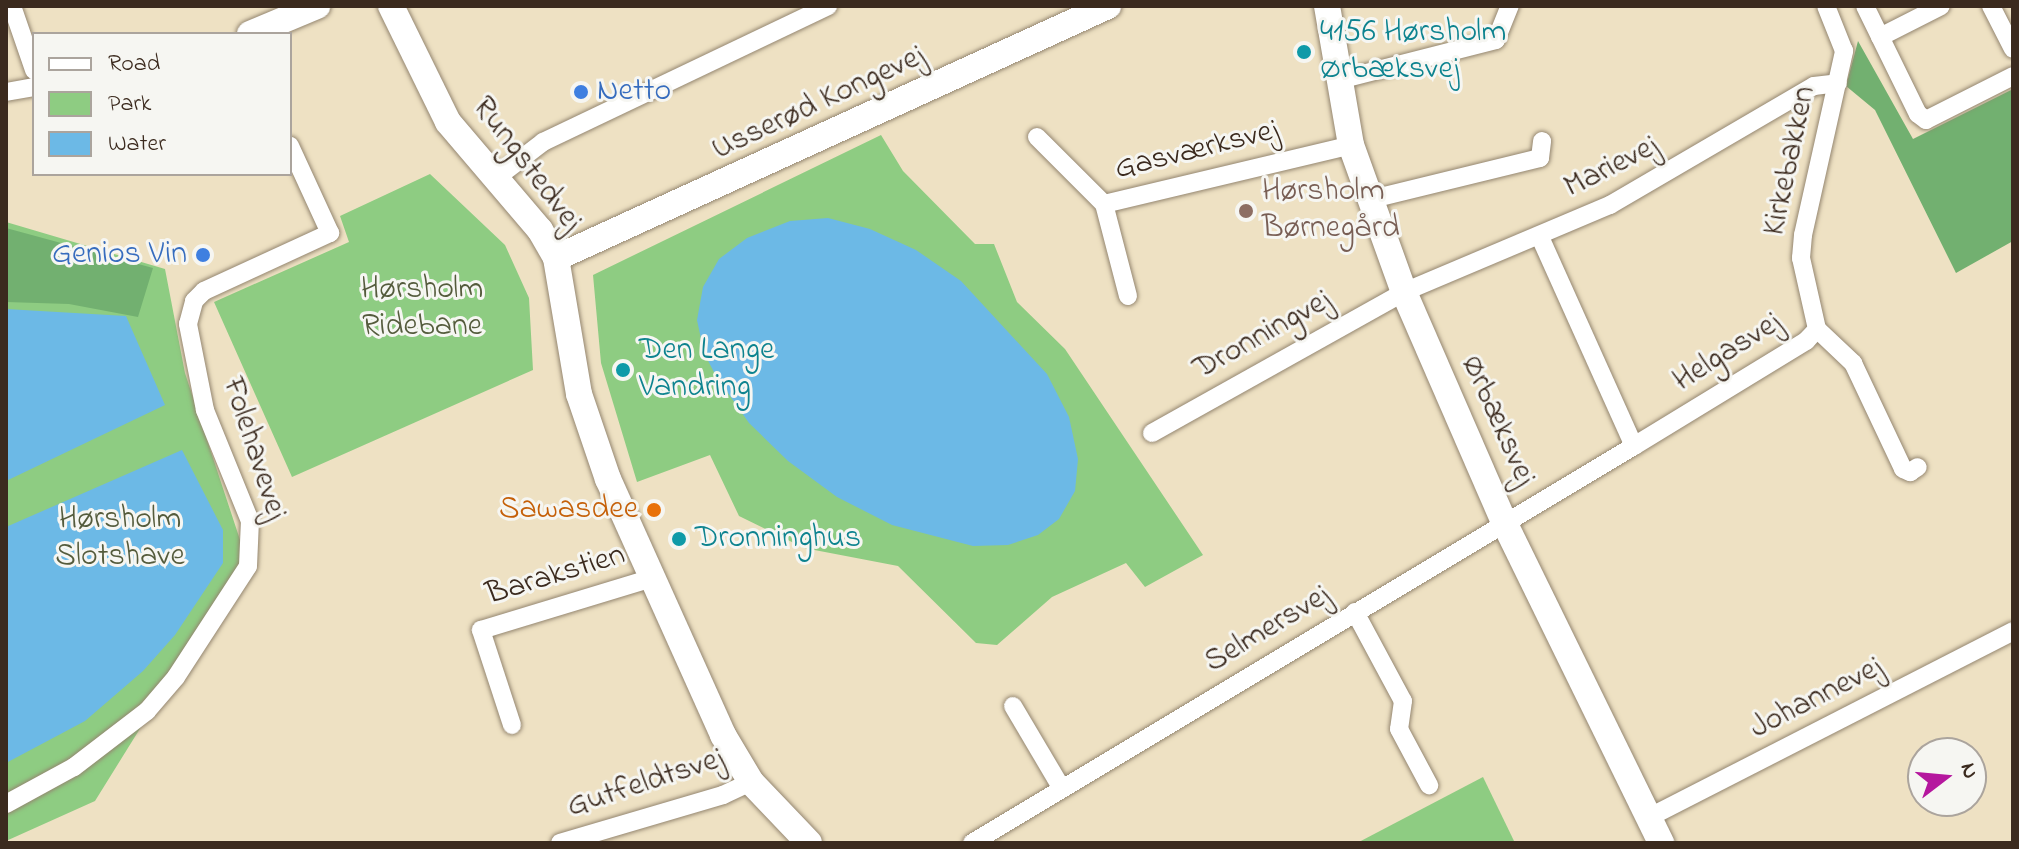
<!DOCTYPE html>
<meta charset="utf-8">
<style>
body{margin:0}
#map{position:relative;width:2019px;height:849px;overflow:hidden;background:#eee1c3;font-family:"Indie Flower",sans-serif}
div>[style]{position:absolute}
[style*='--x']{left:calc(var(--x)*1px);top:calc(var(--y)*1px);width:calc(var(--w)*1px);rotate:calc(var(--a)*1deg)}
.green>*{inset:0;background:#8ecc82}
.forest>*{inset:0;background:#72b070}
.water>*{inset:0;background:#6cb9e6}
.roads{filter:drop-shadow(0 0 2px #948670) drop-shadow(0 0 2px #948670)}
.street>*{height:18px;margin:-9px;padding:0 9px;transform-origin:9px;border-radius:9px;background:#fff}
.secondary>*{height:26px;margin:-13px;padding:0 13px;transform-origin:13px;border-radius:13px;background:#fff}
.dots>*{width:22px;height:22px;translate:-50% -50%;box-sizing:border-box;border:4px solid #f6f6f2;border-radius:50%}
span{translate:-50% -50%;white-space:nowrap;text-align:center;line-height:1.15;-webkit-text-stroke:6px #f6f6f2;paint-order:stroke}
.culture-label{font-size:32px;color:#0d838f}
.left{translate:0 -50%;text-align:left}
.shop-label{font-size:32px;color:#366cbe}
.right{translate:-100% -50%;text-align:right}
.street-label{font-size:32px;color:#3b2a1e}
.education-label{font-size:32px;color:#785e54}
.park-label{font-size:32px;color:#545b3c}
.food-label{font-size:32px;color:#c56008}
.frame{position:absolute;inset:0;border:8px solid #3b2a1e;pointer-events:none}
.legend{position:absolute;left:32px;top:32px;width:260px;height:144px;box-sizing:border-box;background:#f6f6f2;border:2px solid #aba49d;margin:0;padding:10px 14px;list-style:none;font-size:24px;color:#3b2a1e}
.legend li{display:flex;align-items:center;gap:16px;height:40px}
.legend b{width:40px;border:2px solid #aba49d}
.north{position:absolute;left:1907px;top:737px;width:80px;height:80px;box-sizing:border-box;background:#f6f6f2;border:2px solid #aba49d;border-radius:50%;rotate:74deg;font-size:22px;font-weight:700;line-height:32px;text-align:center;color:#3b2a1e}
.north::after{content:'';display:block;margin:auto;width:28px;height:36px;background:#b5179e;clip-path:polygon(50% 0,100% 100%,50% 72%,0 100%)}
</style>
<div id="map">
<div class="green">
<div style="clip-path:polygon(881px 135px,903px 171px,975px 244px,994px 244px,1017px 302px,1065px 349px,1203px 555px,1145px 587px,1126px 563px,1052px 597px,997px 645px,976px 643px,898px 566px,804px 548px,739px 516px,710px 455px,637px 482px,601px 363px,593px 275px)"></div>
<div style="clip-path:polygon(430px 174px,505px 245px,529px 298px,533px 370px,292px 477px,214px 302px,349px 242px,340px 216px)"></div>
<div style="clip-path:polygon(6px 222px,165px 269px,185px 373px,246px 558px,95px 801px,6px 841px)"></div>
<div style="clip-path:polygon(1483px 777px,1515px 843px,1357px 843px)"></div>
</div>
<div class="forest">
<div style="clip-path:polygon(1858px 41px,1913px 139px,2013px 89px,2013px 241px,1956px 273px,1875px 110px,1846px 86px)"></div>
<div style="clip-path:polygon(6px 228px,153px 268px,138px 317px,69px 304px,6px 302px)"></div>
</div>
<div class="water">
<div style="clip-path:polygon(828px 218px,870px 229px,916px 250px,961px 281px,1047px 374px,1069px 417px,1078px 459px,1075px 491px,1059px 519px,1038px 535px,1008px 545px,973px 546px,892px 525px,837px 497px,788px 461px,749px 423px,716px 376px,704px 353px,697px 320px,703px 287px,719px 259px,747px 238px,790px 221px)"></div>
<div style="clip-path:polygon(6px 309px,126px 316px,165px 405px,6px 481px)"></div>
<div style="clip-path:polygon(182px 450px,223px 530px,223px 563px,175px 635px,143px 671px,85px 721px,6px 763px,6px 527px)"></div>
</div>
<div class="roads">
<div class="street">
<div style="--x:12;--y:6;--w:68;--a:71"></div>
<div style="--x:1865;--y:6;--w:120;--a:63.9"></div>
<div style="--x:1918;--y:114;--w:10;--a:37"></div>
<div style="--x:1926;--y:120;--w:97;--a:-26.8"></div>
<div style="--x:1991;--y:6;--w:48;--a:62.9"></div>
<div style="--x:1880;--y:37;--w:68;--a:-26.9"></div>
<div style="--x:1339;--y:80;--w:162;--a:-14.3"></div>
<div style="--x:1496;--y:40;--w:37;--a:-68"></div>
<div style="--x:6;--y:92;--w:28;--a:-10"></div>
<div style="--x:1037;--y:137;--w:95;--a:45"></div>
<div style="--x:495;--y:179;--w:61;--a:-37.6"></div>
<div style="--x:543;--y:142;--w:316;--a:-25.5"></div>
<div style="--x:1368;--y:200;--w:177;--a:-13.7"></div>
<div style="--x:1540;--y:158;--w:17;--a:-83"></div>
<div style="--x:1540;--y:237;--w:229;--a:65.8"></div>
<div style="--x:1128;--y:296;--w:95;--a:-104.6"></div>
<div style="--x:1104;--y:204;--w:254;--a:-13.4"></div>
<div style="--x:1817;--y:329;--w:73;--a:-102.7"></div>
<div style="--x:1801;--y:258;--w:23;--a:-85"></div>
<div style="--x:1803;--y:235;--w:189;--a:-77.4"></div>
<div style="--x:1844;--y:51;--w:48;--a:-111.8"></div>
<div style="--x:1817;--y:329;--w:50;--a:43.4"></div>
<div style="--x:1853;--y:363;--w:117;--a:64.7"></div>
<div style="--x:1903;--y:469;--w:8;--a:23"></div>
<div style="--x:1910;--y:472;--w:9;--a:-32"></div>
<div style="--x:1152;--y:433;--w:289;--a:-29.2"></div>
<div style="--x:1404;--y:292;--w:224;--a:-22.9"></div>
<div style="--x:1610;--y:205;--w:236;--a:-30.3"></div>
<div style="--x:1814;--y:86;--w:24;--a:-7"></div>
<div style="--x:1355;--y:612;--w:101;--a:61.7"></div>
<div style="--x:1403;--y:701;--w:28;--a:98"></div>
<div style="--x:1399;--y:729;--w:64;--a:61.8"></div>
<div style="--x:1013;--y:706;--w:96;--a:59.4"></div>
<div style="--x:512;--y:725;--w:100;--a:-108.1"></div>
<div style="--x:481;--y:630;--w:179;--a:-16.9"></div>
<div style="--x:6;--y:804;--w:77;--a:-28.6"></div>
<div style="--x:74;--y:767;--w:92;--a:-37.5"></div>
<div style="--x:147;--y:711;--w:45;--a:-49.5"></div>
<div style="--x:176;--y:677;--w:132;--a:-57"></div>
<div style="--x:248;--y:566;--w:45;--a:-87.5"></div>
<div style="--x:250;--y:521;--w:120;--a:-112.1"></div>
<div style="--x:205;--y:410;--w:88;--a:-101.2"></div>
<div style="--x:188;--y:324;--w:24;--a:-75"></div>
<div style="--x:194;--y:301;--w:14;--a:-45"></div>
<div style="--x:204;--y:291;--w:139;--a:-24.7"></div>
<div style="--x:330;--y:233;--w:96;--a:-114.7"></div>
<div style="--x:1648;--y:818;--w:410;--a:-27.1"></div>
<div style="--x:560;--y:843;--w:170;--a:-16.4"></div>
<div style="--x:723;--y:795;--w:31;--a:-25"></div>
<div style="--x:972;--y:843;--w:772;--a:-30.95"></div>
<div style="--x:1634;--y:446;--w:202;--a:-31.4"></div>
<div style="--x:1806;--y:341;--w:16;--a:-47"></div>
</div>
<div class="secondary">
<div style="--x:391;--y:6;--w:129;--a:63.8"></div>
<div style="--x:448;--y:122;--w:142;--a:49.6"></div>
<div style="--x:540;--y:230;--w:32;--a:60"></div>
<div style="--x:556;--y:258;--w:138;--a:80.4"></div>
<div style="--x:579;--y:394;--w:90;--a:71.2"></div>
<div style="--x:608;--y:479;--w:281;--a:65.8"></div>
<div style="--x:723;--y:735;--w:55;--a:59.2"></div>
<div style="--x:751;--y:782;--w:84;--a:46.4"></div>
<div style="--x:1327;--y:6;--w:141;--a:80.2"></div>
<div style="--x:1351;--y:145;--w:156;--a:70.2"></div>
<div style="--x:1404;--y:292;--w:249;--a:66.5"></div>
<div style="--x:1503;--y:520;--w:360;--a:63.9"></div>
<div style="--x:250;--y:34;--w:73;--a:-22.7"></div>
<div style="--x:556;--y:258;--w:607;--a:-24.54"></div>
</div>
</div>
<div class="dots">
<div style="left:1304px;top:52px;background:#0f9aa8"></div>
<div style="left:581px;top:92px;background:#3f7fe0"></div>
<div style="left:1246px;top:211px;background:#8d6e63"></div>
<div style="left:203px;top:255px;background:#3f7fe0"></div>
<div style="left:623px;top:370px;background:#0f9aa8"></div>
<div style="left:654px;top:510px;background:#e8710a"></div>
<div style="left:679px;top:539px;background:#0f9aa8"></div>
</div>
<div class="culture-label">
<span class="left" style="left:1320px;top:52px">4156 Hørsholm<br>Ørbæksvej</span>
<span class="left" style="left:639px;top:370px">Den Lange<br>Vandring</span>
<span class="left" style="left:695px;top:539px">Dronninghus</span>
</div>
<div class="shop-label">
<span class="left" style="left:597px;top:92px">Netto</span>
<span class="right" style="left:187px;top:255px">Genios Vin</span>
</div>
<div class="street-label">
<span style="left:819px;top:104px;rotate:-25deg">Usserød Kongevej</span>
<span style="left:1197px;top:151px;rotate:-14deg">Gasværksvej</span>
<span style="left:1791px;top:161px;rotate:-78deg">Kirkebakken</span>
<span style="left:526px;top:165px;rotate:53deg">Rungstedvej</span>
<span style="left:1612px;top:168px;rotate:-27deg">Marievej</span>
<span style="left:1263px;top:336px;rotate:-29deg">Dronningvej</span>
<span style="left:1728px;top:353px;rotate:-32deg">Helgasvej</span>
<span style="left:1497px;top:421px;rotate:66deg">Ørbæksvej</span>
<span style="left:253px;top:449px;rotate:72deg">Folehavevej</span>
<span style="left:556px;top:576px;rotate:-17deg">Barakstien</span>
<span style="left:1268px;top:630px;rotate:-31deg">Selmersvej</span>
<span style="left:1817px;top:699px;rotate:-27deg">Johannevej</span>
<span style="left:646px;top:784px;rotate:-18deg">Gutfeldtsvej</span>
</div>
<div class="education-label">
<span class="left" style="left:1262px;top:211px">Hørsholm<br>Børnegård</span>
</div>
<div class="park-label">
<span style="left:422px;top:309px">Hørsholm<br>Ridebane</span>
<span style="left:120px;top:539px">Hørsholm<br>Slotshave</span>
</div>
<div class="food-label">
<span class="right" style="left:638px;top:510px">Sawasdee</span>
</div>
<div class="frame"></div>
<ul class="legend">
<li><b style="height:10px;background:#fff"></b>Road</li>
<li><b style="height:22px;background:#8ecc82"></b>Park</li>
<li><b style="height:22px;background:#6cb9e6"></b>Water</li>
</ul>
<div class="north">N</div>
</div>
